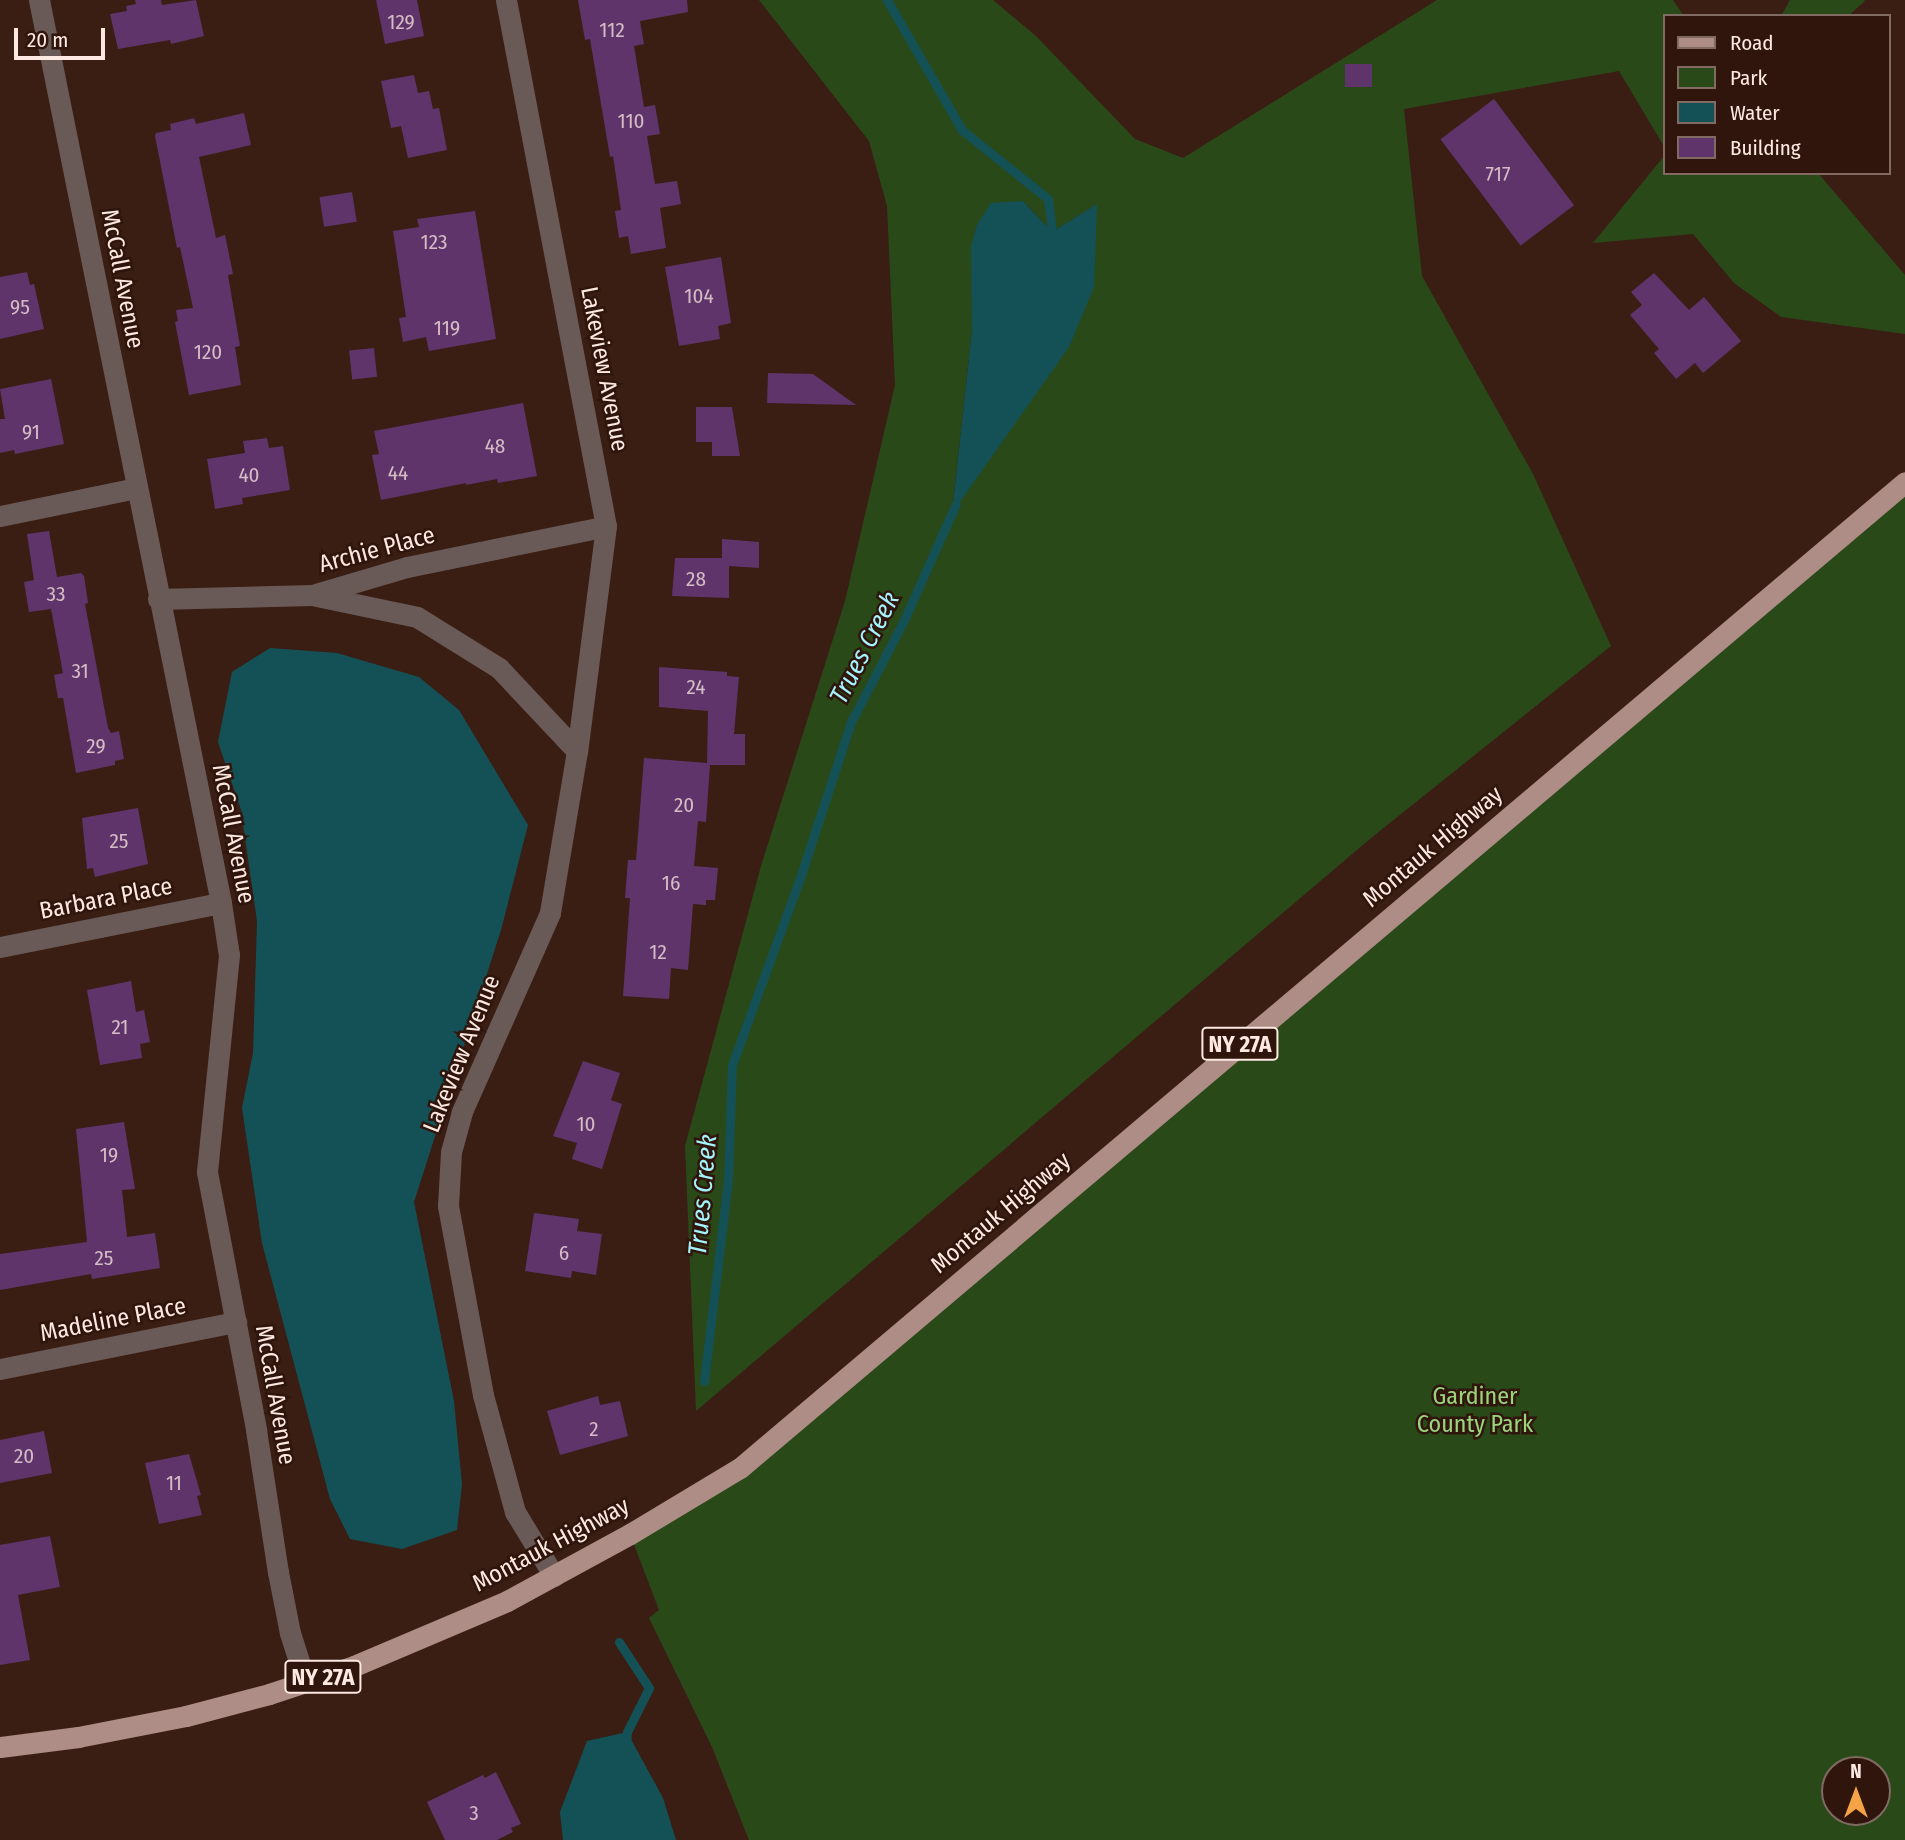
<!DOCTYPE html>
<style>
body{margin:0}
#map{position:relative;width:1905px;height:1840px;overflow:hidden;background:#3a1e14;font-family:"Fira Sans Condensed",sans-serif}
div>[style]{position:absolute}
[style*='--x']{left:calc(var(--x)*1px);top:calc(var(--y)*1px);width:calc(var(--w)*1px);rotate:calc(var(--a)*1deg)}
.green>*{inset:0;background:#2a4919}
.water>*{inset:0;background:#145157}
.stream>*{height:9px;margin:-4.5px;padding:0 4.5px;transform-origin:4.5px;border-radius:4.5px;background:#145157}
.building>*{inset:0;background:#5e346b;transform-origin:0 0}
.street>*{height:21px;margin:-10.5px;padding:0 10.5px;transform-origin:10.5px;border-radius:10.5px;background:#6a5a57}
.primary>*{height:21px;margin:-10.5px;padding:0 10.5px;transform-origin:10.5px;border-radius:10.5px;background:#ad8d86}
span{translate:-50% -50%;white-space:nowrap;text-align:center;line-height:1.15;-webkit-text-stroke:5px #2f150b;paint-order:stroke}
.number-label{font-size:21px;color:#d5bcc4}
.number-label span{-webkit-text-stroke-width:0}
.shield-label span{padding:2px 5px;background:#2f150b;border:2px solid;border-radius:5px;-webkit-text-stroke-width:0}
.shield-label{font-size:23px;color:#fde9e2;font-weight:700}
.street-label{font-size:24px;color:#fde9e2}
.park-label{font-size:24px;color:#9ad57e}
.water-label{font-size:26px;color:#a4f4fd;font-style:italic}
.legend{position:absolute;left:1663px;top:14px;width:228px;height:161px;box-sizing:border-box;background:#2f150b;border:2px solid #816a61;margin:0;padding:9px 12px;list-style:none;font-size:21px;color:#fde9e2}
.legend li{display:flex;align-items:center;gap:14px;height:35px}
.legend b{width:35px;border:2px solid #816a61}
.north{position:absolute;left:1821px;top:1756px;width:70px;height:70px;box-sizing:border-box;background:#2f150b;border:2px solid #816a61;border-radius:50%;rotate:0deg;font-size:19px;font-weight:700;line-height:28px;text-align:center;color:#fde9e2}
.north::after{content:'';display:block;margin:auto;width:24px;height:32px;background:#f6a247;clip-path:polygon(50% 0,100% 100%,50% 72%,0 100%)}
.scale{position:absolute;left:14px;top:28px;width:91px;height:32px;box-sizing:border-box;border:4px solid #fde9e2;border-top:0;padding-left:9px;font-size:21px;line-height:24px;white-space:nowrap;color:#fde9e2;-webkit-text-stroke:5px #2f150b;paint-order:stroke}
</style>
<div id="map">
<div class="green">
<div style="clip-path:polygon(evenodd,759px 0,993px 0,1036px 36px,1135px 139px,1183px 158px,1437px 0,1673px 0,1684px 16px,1665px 16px,1665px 148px,1619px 71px,1404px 109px,1422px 276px,1533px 474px,1611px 646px,1371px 838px,696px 1411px,685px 1146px,761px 866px,845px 601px,895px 385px,887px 206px,869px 141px,759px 0,1023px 201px,1052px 232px,1096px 205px,952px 512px,972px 330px,1023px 201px)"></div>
<div style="clip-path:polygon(1790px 0,1864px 0,1865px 1px,1848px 16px,1781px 16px)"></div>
<div style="clip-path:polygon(1665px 155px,1665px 173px,1818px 173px,1905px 275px,1905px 334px,1781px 317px,1734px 283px,1693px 234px,1593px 243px)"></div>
<div style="clip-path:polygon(evenodd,1905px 482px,1905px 1840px,749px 1840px,712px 1747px,649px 1618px,659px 1610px,630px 1534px,748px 1461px,1905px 482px,1835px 1770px,1877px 1770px,1877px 1812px,1835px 1812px,1835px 1770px)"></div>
</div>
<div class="water">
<div style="clip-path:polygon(1023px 201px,1052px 232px,1097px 204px,1094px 287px,1069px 347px,952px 513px,972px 330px,971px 246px,977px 225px,991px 203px)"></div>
<div style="clip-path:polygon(270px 648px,337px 653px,419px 677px,459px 710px,528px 825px,501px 930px,414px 1202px,454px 1401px,462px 1484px,457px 1530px,402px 1549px,350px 1539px,330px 1499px,262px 1243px,242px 1108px,253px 1053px,257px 921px,241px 810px,218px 742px,232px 672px)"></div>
<div style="clip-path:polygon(627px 1732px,663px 1798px,676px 1840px,563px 1840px,560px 1812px,587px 1741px)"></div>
</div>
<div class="stream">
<div style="--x:887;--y:0;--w:150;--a:60"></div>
<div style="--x:962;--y:130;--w:110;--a:38.7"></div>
<div style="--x:1048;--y:199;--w:33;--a:83"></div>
<div style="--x:1052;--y:232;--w:9;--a:108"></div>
<div style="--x:704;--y:1381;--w:203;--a:-83.2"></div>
<div style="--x:728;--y:1179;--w:114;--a:-88"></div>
<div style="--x:732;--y:1065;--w:199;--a:-70"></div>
<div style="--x:800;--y:878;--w:164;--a:-71.9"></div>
<div style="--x:851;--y:722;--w:115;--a:-62.5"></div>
<div style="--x:904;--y:620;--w:127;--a:-65.9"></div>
<div style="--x:619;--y:1642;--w:55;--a:56.9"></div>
<div style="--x:649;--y:1688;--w:49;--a:116.6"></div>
<div style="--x:627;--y:1732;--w:12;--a:95"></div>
</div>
<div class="building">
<div style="clip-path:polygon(135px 0,161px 0,162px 5px,196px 0,204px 36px,171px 44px,170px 40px,118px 49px,110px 14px,127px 11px,126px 6px,136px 4px)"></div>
<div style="clip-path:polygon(376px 0,417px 0,424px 36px,385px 44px)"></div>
<div style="clip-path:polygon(578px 0,687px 0,688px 12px,640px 21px,644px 44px,634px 46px,644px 107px,655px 105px,660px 134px,647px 136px,655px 184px,677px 181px,681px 204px,660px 208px,666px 248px,631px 254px,628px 236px,619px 238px,615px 211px,621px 210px,613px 156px,610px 157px,590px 39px,585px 40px)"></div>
<div style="left:1345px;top:64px;width:27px;height:23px"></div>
<div style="clip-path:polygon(414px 75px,418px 93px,429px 91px,433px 109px,439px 108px,447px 150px,408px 158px,401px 126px,391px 128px,381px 81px)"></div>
<div style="left:1494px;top:99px;width:133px;height:67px;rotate:53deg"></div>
<div style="clip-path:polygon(244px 113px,251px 145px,199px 157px,216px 238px,225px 235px,233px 274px,228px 275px,240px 346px,235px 347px,241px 385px,189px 395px,175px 322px,178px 321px,176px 310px,193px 308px,180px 247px,177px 248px,155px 136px,156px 133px,171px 130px,170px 124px,194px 118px,196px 124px)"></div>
<div style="left:352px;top:192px;width:30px;height:33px;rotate:81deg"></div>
<div style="clip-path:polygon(475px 211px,496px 339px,429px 351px,426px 337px,403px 342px,399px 318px,406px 317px,393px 231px,419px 227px,417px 219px)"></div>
<div style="clip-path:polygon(721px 257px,731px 323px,718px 326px,720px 339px,679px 346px,665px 267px)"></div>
<div style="clip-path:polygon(27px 272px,30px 285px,34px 284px,44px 329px,0 339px,0 277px)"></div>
<div style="clip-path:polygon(1654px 273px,1689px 310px,1704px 297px,1741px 341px,1703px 373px,1695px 363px,1676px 379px,1654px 353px,1659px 349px,1630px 315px,1642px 305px,1631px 292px)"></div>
<div style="left:374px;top:348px;width:29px;height:25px;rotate:84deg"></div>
<div style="clip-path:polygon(768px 373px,813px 374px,856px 405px,767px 403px)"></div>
<div style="clip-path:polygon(51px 379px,64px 444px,15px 454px,14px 450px,0 453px,0 419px,5px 419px,0 389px)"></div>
<div style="clip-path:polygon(523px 403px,537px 476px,498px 483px,497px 479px,466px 485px,466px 483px,381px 500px,372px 455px,379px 454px,374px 431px)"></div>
<div style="clip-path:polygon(696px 407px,732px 407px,740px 456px,712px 456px,712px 442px,696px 442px)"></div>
<div style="clip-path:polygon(267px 438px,269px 448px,283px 446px,290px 490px,242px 498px,243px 504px,215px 509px,207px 459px,245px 453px,243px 441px)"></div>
<div style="clip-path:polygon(49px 531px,57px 577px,81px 573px,84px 576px,88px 603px,85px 604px,108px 728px,111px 733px,119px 731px,124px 759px,115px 761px,115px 765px,76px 773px,63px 698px,58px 698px,54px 675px,63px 673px,51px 609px,29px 612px,24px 582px,34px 580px,27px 534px)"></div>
<div style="clip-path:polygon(722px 539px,759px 542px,759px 568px,729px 566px,729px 598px,672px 596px,675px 558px,722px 558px)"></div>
<div style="clip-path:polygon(659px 667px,727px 672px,727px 676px,739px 677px,734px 734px,745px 734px,745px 765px,710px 765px,706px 822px,698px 821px,694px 866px,718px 868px,715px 900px,706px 900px,706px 905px,693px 904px,688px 970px,671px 968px,669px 999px,623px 996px,630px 898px,625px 898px,628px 860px,636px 860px,644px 758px,707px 763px,708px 711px,659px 707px)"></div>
<div style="clip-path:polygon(138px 808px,148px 864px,95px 877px,93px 868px,87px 869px,82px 818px)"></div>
<div style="clip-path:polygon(131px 981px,136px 1012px,144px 1010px,150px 1042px,140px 1044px,142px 1058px,100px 1065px,87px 990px)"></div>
<div style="clip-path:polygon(583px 1061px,620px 1073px,611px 1100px,622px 1104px,602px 1169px,572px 1159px,577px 1143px,553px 1136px)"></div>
<div style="clip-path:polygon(124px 1122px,135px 1189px,122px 1190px,127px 1237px,155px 1233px,160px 1268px,92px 1279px,91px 1274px,0 1290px,0 1254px,87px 1242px,76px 1129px)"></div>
<div style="clip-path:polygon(534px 1213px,579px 1219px,577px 1231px,602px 1234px,596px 1275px,572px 1271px,571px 1278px,525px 1271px)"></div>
<div style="clip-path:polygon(598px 1396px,600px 1405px,620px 1401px,628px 1436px,560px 1455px,547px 1411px)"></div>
<div style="clip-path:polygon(44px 1431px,52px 1473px,0 1483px,0 1440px)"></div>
<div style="clip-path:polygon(189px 1454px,201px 1495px,197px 1496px,202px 1515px,159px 1524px,145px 1463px)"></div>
<div style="clip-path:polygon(50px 1536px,60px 1587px,18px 1595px,30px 1660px,0 1665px,0 1545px)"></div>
<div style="clip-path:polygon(496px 1772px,521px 1824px,511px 1828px,513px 1832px,497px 1840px,445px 1840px,427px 1802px,483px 1775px,485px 1778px)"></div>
</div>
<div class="street">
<div style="--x:39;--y:0;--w:921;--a:78.6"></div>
<div style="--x:221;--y:903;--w:53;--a:81.3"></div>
<div style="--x:229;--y:955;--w:218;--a:95.8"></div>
<div style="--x:207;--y:1172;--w:263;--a:79.2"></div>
<div style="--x:256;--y:1430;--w:144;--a:81.2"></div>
<div style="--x:278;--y:1572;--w:62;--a:78.9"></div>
<div style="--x:290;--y:1633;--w:52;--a:72.3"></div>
<div style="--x:506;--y:0;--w:535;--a:79.24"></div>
<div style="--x:606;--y:526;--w:227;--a:97.3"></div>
<div style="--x:0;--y:516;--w:139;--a:-11.6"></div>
<div style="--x:312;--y:595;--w:107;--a:11.8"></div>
<div style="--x:417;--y:617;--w:97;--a:31.9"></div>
<div style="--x:499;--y:668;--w:114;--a:46.8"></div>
<div style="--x:577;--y:751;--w:164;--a:99.5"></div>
<div style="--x:550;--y:913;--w:218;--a:113.9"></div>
<div style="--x:462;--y:1112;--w:41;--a:105.4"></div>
<div style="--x:451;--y:1152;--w:54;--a:93.2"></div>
<div style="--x:448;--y:1206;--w:192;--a:79.5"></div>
<div style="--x:483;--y:1395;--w:121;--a:74.7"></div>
<div style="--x:515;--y:1512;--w:75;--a:58.6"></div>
<div style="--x:158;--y:599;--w:154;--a:-1.5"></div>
<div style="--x:312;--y:595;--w:99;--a:-16.4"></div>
<div style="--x:407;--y:567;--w:203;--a:-11.6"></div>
<div style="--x:0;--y:947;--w:225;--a:-11.3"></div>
<div style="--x:0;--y:1369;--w:241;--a:-11.3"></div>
</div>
<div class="primary">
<div style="--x:0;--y:1747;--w:79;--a:-7.3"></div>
<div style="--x:78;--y:1737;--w:110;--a:-11"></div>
<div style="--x:186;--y:1716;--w:86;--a:-14.8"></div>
<div style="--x:269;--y:1694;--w:89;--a:-18.2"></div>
<div style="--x:354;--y:1666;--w:166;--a:-23"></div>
<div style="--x:507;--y:1601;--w:140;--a:-28.6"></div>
<div style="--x:630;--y:1534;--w:128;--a:-31"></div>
<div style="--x:740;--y:1468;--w:1526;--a:-40.24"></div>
</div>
<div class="number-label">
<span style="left:401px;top:22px">129</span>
<span style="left:612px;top:30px">112</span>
<span style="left:631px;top:121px">110</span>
<span style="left:1498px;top:174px">717</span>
<span style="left:434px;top:242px">123</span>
<span style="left:699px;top:296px">104</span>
<span style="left:20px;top:307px">95</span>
<span style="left:447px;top:328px">119</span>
<span style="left:208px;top:352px">120</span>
<span style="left:31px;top:432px">91</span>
<span style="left:495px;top:446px">48</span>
<span style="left:398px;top:473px">44</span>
<span style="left:249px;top:475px">40</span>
<span style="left:696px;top:579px">28</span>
<span style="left:56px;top:594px">33</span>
<span style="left:80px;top:671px">31</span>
<span style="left:696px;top:687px">24</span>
<span style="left:96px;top:746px">29</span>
<span style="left:684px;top:805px">20</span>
<span style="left:119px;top:841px">25</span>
<span style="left:671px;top:883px">16</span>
<span style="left:658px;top:952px">12</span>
<span style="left:120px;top:1027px">21</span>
<span style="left:586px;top:1124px">10</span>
<span style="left:109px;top:1155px">19</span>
<span style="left:564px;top:1253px">6</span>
<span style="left:104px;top:1258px">25</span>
<span style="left:594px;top:1429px">2</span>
<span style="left:24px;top:1456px">20</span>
<span style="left:174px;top:1483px">11</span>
<span style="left:474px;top:1813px">3</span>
</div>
<div class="shield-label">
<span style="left:1240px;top:1044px">NY 27A</span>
<span style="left:323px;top:1677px">NY 27A</span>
</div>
<div class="street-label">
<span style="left:122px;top:279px;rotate:79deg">McCall Avenue</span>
<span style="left:604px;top:369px;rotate:79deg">Lakeview Avenue</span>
<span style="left:377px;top:550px;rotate:-15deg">Archie Place</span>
<span style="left:233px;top:834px;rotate:79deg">McCall Avenue</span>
<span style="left:1433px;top:847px;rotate:-40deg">Montauk Highway</span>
<span style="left:106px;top:899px;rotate:-11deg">Barbara Place</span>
<span style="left:462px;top:1054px;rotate:-68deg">Lakeview Avenue</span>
<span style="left:1001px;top:1213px;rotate:-40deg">Montauk Highway</span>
<span style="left:113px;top:1320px;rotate:-11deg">Madeline Place</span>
<span style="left:275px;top:1395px;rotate:80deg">McCall Avenue</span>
<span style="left:551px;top:1545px;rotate:-28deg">Montauk Highway</span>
</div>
<div class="park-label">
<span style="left:1475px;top:1411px">Gardiner<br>County Park</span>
</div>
<div class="water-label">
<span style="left:865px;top:648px;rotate:-63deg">Trues Creek</span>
<span style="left:703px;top:1195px;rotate:-85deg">Trues Creek</span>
</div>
<ul class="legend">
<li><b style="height:9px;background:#ad8d86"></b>Road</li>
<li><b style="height:19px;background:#2a4919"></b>Park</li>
<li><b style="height:19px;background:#145157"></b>Water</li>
<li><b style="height:19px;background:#5e346b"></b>Building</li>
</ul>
<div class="north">N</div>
<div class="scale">20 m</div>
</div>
